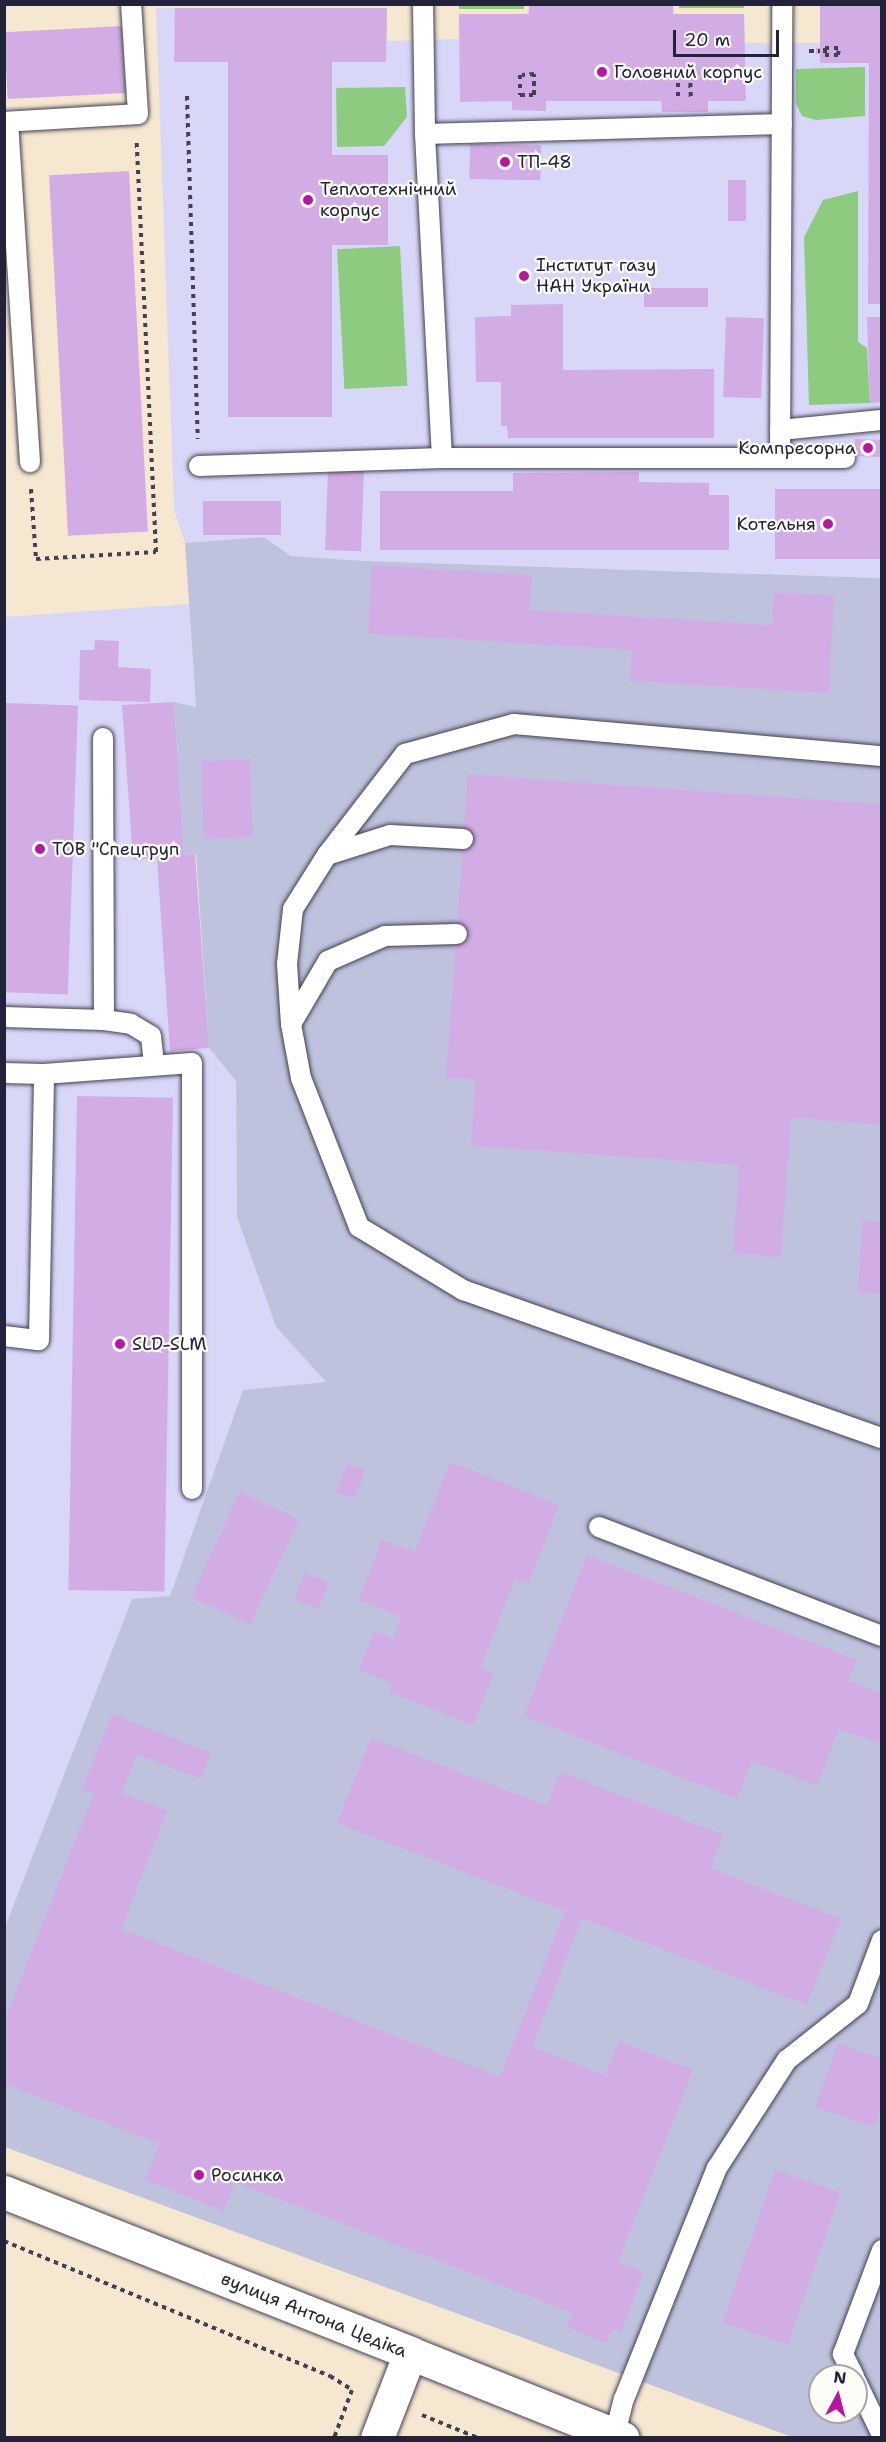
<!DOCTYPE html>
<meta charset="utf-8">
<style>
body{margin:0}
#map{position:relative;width:886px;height:2442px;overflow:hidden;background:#f6e7d1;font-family:"Shantell Sans",sans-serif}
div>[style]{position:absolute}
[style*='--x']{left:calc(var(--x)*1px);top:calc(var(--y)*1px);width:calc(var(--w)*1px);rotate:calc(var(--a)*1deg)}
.built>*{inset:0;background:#d8d7f8}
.industrial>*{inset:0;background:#bfc2dd}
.green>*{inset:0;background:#8dcb81;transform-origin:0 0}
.building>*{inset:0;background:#d2ace4;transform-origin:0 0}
.path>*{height:4px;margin-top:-2px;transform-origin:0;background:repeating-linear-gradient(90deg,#424052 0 4.5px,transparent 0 9px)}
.roads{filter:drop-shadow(0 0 2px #424052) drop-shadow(0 0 2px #424052)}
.lane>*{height:20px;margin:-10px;padding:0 10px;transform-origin:10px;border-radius:10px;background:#fff}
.street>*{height:33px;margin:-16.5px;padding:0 16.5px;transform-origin:16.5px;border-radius:16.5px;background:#fff}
.primary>*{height:33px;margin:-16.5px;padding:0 16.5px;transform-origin:16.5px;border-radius:16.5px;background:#fff}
.dots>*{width:16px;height:16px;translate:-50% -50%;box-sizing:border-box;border:3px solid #fdfcf7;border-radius:50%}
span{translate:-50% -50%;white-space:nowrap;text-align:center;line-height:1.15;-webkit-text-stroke:4.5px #fdfcf7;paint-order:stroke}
.poi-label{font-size:18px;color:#22223b}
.left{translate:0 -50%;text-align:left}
.right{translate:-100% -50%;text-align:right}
.street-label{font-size:18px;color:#22223b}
.frame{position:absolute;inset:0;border:6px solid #22223b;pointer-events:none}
.north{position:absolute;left:808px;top:2364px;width:60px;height:60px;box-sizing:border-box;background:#fdfcf7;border:2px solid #a5a5ac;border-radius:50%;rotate:7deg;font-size:16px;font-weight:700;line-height:24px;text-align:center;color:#22223b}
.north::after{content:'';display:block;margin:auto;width:21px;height:27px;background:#b5179e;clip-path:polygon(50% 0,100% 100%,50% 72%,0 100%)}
.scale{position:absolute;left:673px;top:30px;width:106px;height:27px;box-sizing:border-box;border:3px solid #22223b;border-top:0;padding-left:8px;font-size:18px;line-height:21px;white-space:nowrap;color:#22223b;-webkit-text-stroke:4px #fdfcf7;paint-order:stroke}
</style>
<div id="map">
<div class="built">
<div style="clip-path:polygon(529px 5px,673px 5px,674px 14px,744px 14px,745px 43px,820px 43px,820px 6px,881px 6px,881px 578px,367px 561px,291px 556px,264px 537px,185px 543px,174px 510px,156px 8px,387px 8px,387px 41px,459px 39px,459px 14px,528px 14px)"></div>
<div style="clip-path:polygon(189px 604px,196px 707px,174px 702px,185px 855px,195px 854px,209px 1048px,236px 1081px,237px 1217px,276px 1327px,326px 1382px,243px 1391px,170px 1597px,5px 1930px,5px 617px)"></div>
</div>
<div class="industrial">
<div style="clip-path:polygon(evenodd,264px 537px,291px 556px,367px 561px,881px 578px,881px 2437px,792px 2437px,5px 2147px,4px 1930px,132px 1599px,170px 1596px,243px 1390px,326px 1382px,276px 1327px,237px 1217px,236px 1081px,209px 1048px,196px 854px,184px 855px,174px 702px,196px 707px,185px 543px,264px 537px,820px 2376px,856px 2376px,856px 2412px,820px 2412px,820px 2376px)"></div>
</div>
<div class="green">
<div style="left:459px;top:5px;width:65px;height:4px"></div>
<div style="left:679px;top:5px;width:65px;height:3px"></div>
<div style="clip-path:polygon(865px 67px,865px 116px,816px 120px,802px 116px,796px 104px,796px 69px)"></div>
<div style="clip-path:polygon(405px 87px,407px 117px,384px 146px,337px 147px,336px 88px)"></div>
<div style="clip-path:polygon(858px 191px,858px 342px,867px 348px,870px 403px,809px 405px,804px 237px,823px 200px)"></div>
<div style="left:400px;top:246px;width:140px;height:63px;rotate:87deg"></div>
</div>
<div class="building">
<div style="clip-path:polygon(529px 4px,673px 4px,673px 14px,744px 14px,746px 101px,708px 101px,708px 112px,662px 112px,661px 101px,546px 101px,546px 111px,512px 110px,512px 101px,460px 102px,459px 14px,529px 14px)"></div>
<div style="clip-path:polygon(820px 6px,882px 6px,882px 304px,868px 304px,869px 63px,820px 63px,820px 54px,816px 54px,816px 48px,820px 48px)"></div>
<div style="clip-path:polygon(175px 8px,387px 8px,386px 62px,332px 62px,332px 155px,388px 155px,388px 245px,332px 245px,332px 417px,228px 417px,228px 62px,174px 62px)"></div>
<div style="left:122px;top:26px;width:67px;height:118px;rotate:87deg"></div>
<div style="left:470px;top:144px;width:71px;height:35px;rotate:1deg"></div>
<div style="left:129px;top:171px;width:361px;height:80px;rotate:87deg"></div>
<div style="left:728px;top:180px;width:18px;height:41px"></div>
<div style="left:708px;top:288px;width:19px;height:64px;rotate:90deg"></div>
<div style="clip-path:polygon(563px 304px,563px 370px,714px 369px,714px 438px,508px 438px,507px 426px,501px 426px,501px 382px,476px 382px,475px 317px,511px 316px,511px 305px)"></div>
<div style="left:726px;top:317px;width:38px;height:80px;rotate:2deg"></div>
<div style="clip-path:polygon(867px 317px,882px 317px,882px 402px,870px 403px)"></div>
<div style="left:855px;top:439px;width:27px;height:17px;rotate:2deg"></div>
<div style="left:328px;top:468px;width:36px;height:82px;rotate:2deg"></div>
<div style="clip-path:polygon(639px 472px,639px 482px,709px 483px,709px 495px,729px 495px,729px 550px,380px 550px,380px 491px,513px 491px,513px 473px)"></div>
<div style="left:775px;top:489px;width:107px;height:70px"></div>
<div style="left:203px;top:501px;width:78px;height:34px"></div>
<div style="clip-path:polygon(372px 565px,532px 575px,530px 610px,772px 625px,774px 592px,834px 596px,829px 693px,630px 681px,632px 650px,368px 634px)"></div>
<div style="clip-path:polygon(95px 640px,119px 641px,118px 667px,151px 669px,150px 702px,79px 700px,80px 650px,94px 650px)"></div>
<div style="clip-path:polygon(174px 702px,184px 855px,195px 854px,209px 1048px,170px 1051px,157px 858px,133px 860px,122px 705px)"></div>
<div style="left:4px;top:703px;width:74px;height:289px;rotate:2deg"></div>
<div style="left:250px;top:759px;width:78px;height:49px;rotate:88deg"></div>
<div style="clip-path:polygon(468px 774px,882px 804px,882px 1125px,791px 1118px,781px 1257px,733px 1253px,739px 1165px,471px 1146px,476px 1080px,446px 1078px)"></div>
<div style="left:77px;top:1096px;width:96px;height:494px;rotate:1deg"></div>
<div style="clip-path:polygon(862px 1220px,882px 1222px,882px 1294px,858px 1292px)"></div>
<div style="clip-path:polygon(450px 1462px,559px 1505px,528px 1584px,515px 1579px,480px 1668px,494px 1673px,473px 1725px,389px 1692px,392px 1683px,359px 1670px,374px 1631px,393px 1639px,401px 1617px,359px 1600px,382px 1540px,415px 1552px)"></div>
<div style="left:347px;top:1464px;width:19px;height:30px;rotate:21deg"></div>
<div style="left:240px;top:1492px;width:65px;height:116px;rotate:25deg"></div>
<div style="clip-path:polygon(587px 1555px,857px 1660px,848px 1681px,882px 1694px,882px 1745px,839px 1729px,817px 1785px,752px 1761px,737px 1799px,524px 1716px)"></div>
<div style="left:305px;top:1573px;width:26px;height:28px;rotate:23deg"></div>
<div style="clip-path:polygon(112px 1714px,211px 1753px,201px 1779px,137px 1754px,122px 1793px,167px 1811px,121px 1929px,500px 2077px,565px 1911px,337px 1823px,371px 1738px,547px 1806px,560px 1772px,723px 1835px,710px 1868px,841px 1919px,807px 2005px,582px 1918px,532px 2047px,605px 2075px,619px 2041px,693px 2070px,618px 2262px,644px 2271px,621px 2332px,613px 2328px,607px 2343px,567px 2327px,573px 2313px,235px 2182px,224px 2211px,145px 2180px,159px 2144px,4px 2083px,4px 2022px,94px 1793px,82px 1789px)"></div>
<div style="clip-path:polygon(838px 2043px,882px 2059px,882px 2105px,874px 2127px,815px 2107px)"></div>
<div style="left:775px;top:2170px;width:69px;height:161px;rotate:19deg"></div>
</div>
<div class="path">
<div style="--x:838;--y:48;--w:13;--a:180"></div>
<div style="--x:825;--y:48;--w:7;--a:90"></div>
<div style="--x:825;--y:55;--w:13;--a:0"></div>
<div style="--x:838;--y:55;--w:7;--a:-82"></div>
<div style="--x:809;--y:51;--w:11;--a:0"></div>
<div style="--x:678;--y:74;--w:22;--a:90"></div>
<div style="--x:690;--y:74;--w:23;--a:88"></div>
<div style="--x:520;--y:75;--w:20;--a:90"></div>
<div style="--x:520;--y:95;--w:14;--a:0"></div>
<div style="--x:534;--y:95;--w:21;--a:-90"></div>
<div style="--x:534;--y:74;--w:12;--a:175"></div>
<div style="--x:187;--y:96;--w:343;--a:88.2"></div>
<div style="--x:31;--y:489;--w:70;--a:85.9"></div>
<div style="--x:36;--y:559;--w:120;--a:-3.3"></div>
<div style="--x:156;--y:552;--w:410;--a:-92.7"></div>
<div style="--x:4;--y:2241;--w:353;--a:22.5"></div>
<div style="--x:330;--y:2376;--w:26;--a:32"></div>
<div style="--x:352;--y:2390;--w:51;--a:110.6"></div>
<div style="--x:422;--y:2415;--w:61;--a:22.3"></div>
</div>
<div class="roads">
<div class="lane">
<div style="--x:423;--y:4;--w:130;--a:89.1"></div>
<div style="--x:425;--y:134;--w:324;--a:87"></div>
<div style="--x:4;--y:122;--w:134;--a:-3.4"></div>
<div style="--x:138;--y:114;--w:110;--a:-93.6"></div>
<div style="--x:8;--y:122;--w:341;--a:86.3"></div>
<div style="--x:425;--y:134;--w:357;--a:-1.6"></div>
<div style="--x:780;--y:430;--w:102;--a:-5.6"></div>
<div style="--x:780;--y:457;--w:453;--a:-89.7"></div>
<div style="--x:199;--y:466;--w:243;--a:-1.9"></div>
<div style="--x:442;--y:458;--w:403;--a:0"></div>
<div style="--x:103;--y:738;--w:282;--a:89.8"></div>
<div style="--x:463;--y:839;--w:73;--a:-176.9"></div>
<div style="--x:390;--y:835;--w:66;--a:162.4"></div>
<div style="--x:327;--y:855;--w:64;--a:122.2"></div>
<div style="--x:293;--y:909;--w:55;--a:96.2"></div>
<div style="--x:287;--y:964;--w:60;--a:86.2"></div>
<div style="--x:291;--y:1024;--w:55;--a:79.5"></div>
<div style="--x:301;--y:1078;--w:160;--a:68.7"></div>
<div style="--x:359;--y:1227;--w:122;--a:31.2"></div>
<div style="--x:463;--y:1290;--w:444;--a:19.5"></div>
<div style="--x:327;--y:855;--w:128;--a:-52.3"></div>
<div style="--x:405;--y:754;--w:113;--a:-15.4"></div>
<div style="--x:514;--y:724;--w:369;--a:5"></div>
<div style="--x:4;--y:1017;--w:100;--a:1.7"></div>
<div style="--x:104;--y:1020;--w:27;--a:8"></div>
<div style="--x:131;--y:1024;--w:23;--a:31"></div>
<div style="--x:151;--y:1036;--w:29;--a:84"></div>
<div style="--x:291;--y:1024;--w:73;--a:-59.6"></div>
<div style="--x:328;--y:961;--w:62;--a:-23.7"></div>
<div style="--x:385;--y:936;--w:72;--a:-1.6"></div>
<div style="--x:4;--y:1073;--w:40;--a:1.4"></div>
<div style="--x:44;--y:1074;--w:148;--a:-4.3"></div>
<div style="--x:192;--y:1063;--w:426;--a:90"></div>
<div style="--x:4;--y:1336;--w:35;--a:7"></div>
<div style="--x:39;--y:1340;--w:266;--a:-88.9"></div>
<div style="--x:599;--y:1527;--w:303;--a:21.1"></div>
<div style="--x:854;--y:2376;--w:25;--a:-117"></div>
<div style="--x:843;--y:2354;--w:111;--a:-69.4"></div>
<div style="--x:856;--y:2381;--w:60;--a:64.3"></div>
<div style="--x:615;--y:2434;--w:36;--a:-76"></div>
<div style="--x:624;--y:2399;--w:249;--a:-68.1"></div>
<div style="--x:717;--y:2168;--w:129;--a:-57.1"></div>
<div style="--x:787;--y:2060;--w:90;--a:-38.3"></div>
<div style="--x:858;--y:2004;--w:68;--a:-69.4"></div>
</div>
<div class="street">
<div style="--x:4;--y:2192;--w:437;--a:21.6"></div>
</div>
<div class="primary">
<div style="--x:377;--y:2438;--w:91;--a:-68.8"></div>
<div style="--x:410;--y:2353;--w:229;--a:21.8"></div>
</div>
</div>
<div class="dots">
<div style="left:602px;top:72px;background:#b5179e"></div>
<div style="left:505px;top:162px;background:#b5179e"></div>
<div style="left:308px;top:200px;background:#b5179e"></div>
<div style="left:524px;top:276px;background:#b5179e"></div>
<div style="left:868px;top:448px;background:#b5179e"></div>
<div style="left:828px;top:524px;background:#b5179e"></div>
<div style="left:40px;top:849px;background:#b5179e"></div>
<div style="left:120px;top:1344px;background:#b5179e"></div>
<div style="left:199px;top:2175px;background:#b5179e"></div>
</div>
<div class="poi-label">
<span class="left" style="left:614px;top:72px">Головний корпус</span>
<span class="left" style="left:517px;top:162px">ТП-48</span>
<span class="left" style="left:320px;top:200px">Теплотехнічний<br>корпус</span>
<span class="left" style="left:536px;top:276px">Інститут газу<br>НАН України</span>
<span class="right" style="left:856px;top:448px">Компресорна</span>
<span class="right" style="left:816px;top:524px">Котельня</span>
<span class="left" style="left:52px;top:849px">ТОВ "Спецгруп</span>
<span class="left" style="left:132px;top:1344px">SLD-SLM</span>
<span class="left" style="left:211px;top:2175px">Росинка</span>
</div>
<div class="street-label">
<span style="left:314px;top:2315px;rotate:22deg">вулиця Антона Цедіка</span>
</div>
<div class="frame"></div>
<div class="north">N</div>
<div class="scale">20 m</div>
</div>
